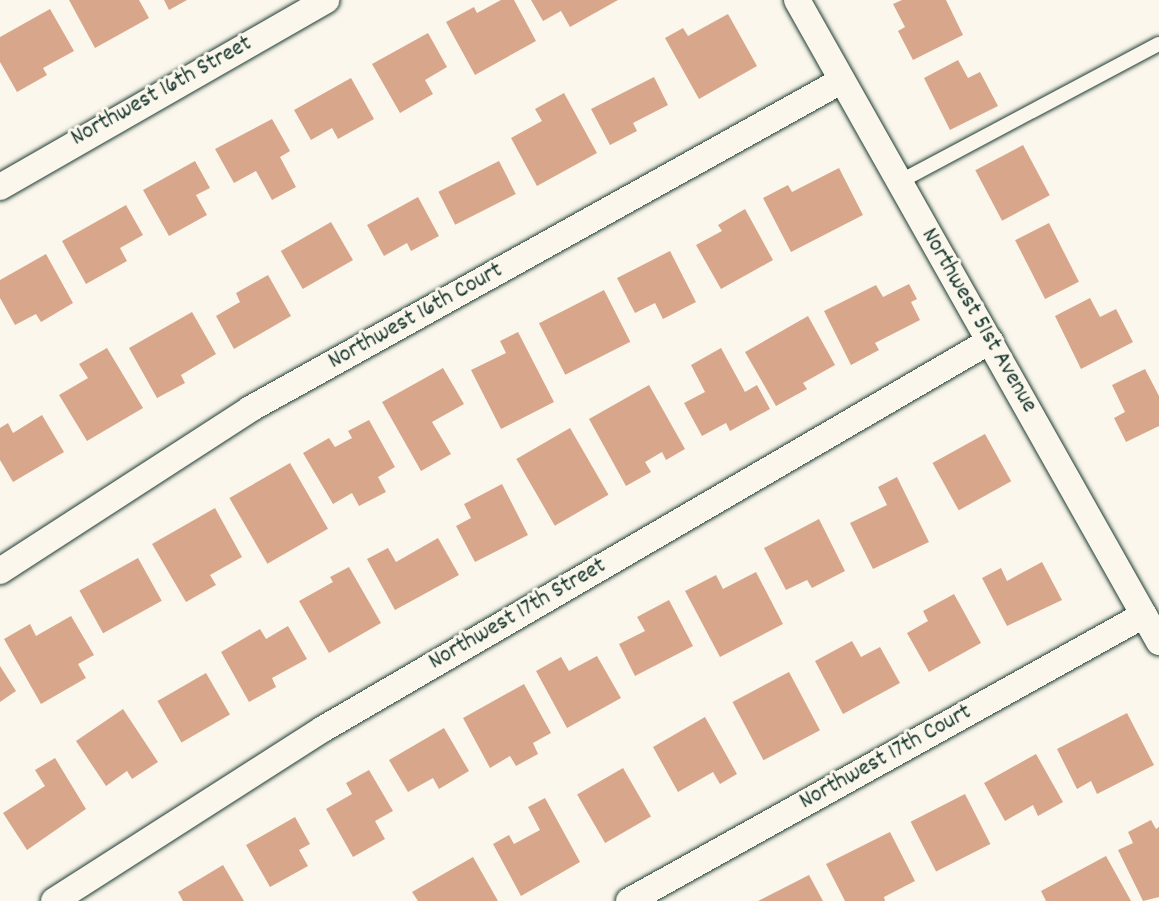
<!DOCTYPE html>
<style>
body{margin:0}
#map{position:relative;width:1159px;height:901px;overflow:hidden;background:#fbf7ec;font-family:Dekko,sans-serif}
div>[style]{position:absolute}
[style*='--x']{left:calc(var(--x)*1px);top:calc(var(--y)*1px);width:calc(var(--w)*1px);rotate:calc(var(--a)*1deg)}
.building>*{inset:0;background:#d8a78b;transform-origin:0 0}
.roads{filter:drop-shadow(0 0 2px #1f3d34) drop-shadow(0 0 2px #1f3d34)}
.lane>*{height:14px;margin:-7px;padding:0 7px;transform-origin:7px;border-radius:7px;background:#fbf7ec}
.street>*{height:26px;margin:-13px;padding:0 13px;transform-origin:13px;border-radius:13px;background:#fbf7ec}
span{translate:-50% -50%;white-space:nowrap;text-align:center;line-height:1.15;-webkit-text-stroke:6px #fbf7ec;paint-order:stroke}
.street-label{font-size:24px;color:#1f3d34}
</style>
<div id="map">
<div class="building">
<div style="clip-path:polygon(69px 0,139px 0,149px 18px,95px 48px)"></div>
<div style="clip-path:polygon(164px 0,187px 0,169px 10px)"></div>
<div style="clip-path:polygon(501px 0,514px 0,536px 41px,475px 75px,446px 22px,474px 7px,477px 13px)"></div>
<div style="clip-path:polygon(531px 0,618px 0,570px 27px,561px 11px,543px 21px)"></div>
<div style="clip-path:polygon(902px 0,946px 0,963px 35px,913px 60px,898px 31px,905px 27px,893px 4px)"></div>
<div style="clip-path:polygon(50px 9px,74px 51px,43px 68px,47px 75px,17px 92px,0 62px,0 37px)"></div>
<div style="clip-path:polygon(728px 14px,757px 66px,699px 99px,665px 38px,683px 28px,688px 36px)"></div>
<div style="clip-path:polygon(428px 33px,447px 67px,425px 80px,433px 94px,400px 113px,372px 64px)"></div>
<div style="clip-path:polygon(958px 60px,968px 78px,980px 72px,998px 106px,950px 130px,924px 78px)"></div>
<div style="clip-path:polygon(654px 77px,668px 105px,633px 123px,637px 131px,610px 145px,591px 109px)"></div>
<div style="clip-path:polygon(351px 78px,374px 119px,338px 139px,332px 128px,311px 140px,294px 110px)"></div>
<div style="clip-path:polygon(564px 93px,597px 153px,537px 186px,511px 138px,542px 121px,535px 109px)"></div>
<div style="clip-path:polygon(272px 119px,290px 151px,280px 157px,296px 187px,272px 200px,256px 171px,234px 183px,215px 149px)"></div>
<div style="left:1023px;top:145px;width:57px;height:54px;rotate:62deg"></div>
<div style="clip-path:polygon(195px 161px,210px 188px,196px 195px,207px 215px,169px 236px,143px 190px)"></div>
<div style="left:499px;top:161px;width:37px;height:68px;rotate:63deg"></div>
<div style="clip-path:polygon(839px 168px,863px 215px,791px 252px,763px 198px,788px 185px,792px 192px)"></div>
<div style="clip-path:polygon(418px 197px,439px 236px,411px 251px,407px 243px,384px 256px,367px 225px)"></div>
<div style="clip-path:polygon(126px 205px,143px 235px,120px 248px,127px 261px,86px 284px,62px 241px)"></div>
<div style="clip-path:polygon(745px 209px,773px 260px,721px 289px,696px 245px,722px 231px,718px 225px)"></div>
<div style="left:331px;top:222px;width:44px;height:58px;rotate:60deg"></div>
<div style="left:1049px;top:223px;width:66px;height:38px;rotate:63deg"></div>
<div style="clip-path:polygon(670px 251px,696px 302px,663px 319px,655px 303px,635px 313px,617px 278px)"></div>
<div style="clip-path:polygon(46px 254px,73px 303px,41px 322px,36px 314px,15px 325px,0 298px,0 280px)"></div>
<div style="clip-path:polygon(268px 275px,291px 316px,234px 349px,216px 316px,240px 302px,236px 293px)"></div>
<div style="clip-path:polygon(909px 284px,917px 299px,911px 302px,920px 320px,875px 343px,879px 350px,851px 365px,824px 311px,876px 285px,883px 297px)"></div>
<div style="left:604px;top:290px;width:58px;height:73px;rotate:63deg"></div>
<div style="clip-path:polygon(1090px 298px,1100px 317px,1116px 309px,1133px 342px,1081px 369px,1055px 316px)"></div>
<div style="clip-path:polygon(192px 312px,216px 354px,181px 375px,185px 383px,157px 398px,129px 348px)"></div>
<div style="clip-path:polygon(808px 316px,835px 365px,803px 383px,807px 389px,776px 406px,745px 352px)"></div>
<div style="clip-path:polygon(518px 332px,554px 402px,501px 429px,471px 370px,506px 353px,500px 341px)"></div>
<div style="clip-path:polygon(107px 348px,143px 408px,87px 441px,59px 395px,88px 378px,79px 364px)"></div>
<div style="clip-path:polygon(721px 348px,745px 392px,757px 385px,770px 409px,730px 431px,726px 423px,702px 436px,684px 403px,705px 392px,691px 365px)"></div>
<div style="clip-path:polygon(443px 368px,464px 404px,432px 422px,451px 454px,421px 471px,382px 402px)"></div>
<div style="clip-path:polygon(1145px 369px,1159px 396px,1159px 426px,1126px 442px,1114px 418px,1125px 412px,1112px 385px)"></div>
<div style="clip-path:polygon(649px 385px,685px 449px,666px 460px,662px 452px,645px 462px,651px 472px,626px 486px,589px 419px)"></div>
<div style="clip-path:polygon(42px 415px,64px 452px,13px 482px,0 460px,0 428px,8px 423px,13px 433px)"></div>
<div style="clip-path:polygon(369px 420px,395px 467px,378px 477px,386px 492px,359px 506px,352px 493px,333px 504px,303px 453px,329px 438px,335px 447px,352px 438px,348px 431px)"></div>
<div style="left:570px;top:428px;width:77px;height:62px;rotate:60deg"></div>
<div style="left:985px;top:434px;width:54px;height:60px;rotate:61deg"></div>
<div style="left:290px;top:463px;width:76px;height:70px;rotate:60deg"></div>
<div style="clip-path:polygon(897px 477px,929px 542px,873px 569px,850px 523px,887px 505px,878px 487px)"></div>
<div style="clip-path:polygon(502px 484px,528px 535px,475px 562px,456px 526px,471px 518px,464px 504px)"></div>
<div style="clip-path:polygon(215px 508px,242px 557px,210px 575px,216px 585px,186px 602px,152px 544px)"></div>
<div style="clip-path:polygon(819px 519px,845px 571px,812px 588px,807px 580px,786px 590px,764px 548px)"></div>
<div style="clip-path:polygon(438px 538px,459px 575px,395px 610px,367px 559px,388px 548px,396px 562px)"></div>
<div style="left:138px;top:558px;width:49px;height:67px;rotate:61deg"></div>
<div style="clip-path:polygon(1042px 562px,1062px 600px,1007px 626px,982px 578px,1001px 568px,1007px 581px)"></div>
<div style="clip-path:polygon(349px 567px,381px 623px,329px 653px,299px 601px,333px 582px,330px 577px)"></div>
<div style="clip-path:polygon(756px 572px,783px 624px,720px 657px,685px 591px,716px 575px,723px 589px)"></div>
<div style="clip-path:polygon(954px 594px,981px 643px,929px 672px,907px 633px,928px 621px,923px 611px)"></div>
<div style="clip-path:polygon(669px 600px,693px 646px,635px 676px,619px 644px,645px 631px,637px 617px)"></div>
<div style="clip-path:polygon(71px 616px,94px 655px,78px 664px,86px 678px,41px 704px,4px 639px,30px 624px,36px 636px)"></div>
<div style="clip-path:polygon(288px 626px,307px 659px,272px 678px,276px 687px,249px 702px,221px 652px,260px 629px,266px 639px)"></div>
<div style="clip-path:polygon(852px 641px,861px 657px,880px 647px,900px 683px,843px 714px,815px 661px)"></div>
<div style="clip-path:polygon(597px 656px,621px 698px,567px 728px,536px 671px,561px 657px,569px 671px)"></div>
<div style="clip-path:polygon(0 666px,16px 691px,0 702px)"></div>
<div style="left:789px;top:672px;width:66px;height:64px;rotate:62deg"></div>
<div style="left:206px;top:673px;width:48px;height:56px;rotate:60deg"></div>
<div style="clip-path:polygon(524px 684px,551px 733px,533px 743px,538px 754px,516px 766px,510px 756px,490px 768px,463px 718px)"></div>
<div style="clip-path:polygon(123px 709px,158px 762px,132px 779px,127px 771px,106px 786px,76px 741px)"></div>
<div style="clip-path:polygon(1127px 713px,1154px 765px,1097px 794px,1091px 781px,1077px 789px,1057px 749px)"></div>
<div style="clip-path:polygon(705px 717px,737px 774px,720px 784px,713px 772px,678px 792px,653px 747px)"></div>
<div style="clip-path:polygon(444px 728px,469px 771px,439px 789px,433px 778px,408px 792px,389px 760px)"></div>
<div style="clip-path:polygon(1036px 754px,1063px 802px,1038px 816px,1033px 805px,1005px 821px,984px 783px)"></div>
<div style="clip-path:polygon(55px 758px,86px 809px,27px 850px,3px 813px,45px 786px,35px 770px)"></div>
<div style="left:623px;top:768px;width:56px;height:53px;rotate:60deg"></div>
<div style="clip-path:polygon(369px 770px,393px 811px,375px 821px,385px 839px,353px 857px,326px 809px,352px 794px,346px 783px)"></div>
<div style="left:965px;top:794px;width:56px;height:61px;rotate:63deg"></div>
<div style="clip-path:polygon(545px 798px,580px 862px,521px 896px,493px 844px,509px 835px,514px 844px,540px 830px,528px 807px)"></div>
<div style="clip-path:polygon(295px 817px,310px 844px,299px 850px,308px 866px,270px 887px,246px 845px)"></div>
<div style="clip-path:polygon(1151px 820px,1156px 829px,1159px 827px,1159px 897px,1143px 901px,1118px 850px,1133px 843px,1128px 832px)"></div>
<div style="clip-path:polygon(890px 832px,915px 881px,884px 897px,885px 901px,845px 901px,826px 864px)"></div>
<div style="clip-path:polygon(1106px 856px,1131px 901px,1046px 901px,1041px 891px)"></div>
<div style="clip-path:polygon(473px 857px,498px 901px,418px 901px,412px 892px)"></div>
<div style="clip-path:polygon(223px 865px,244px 901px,183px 901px,178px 892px)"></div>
<div style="clip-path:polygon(809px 875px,823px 901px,758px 901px)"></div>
</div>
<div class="roads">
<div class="lane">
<div style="--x:899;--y:182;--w:294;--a:-28"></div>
</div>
<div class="street">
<div style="--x:797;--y:0;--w:737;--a:60.58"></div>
<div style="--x:0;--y:187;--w:376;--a:-29.8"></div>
<div style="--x:0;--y:571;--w:298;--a:-32.9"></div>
<div style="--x:250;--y:409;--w:676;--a:-29.03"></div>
<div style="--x:54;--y:901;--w:319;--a:-32.6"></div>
<div style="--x:323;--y:729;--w:772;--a:-30.19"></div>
<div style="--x:629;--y:901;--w:589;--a:-29.05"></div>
</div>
</div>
<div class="street-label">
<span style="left:162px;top:92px;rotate:-29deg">Northwest 16th Street</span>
<span style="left:416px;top:317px;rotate:-29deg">Northwest 16th Court</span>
<span style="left:978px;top:321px;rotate:60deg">Northwest 51st Avenue</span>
<span style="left:518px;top:615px;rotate:-30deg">Northwest 17th Street</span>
<span style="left:886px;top:758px;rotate:-29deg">Northwest 17th Court</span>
</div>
</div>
